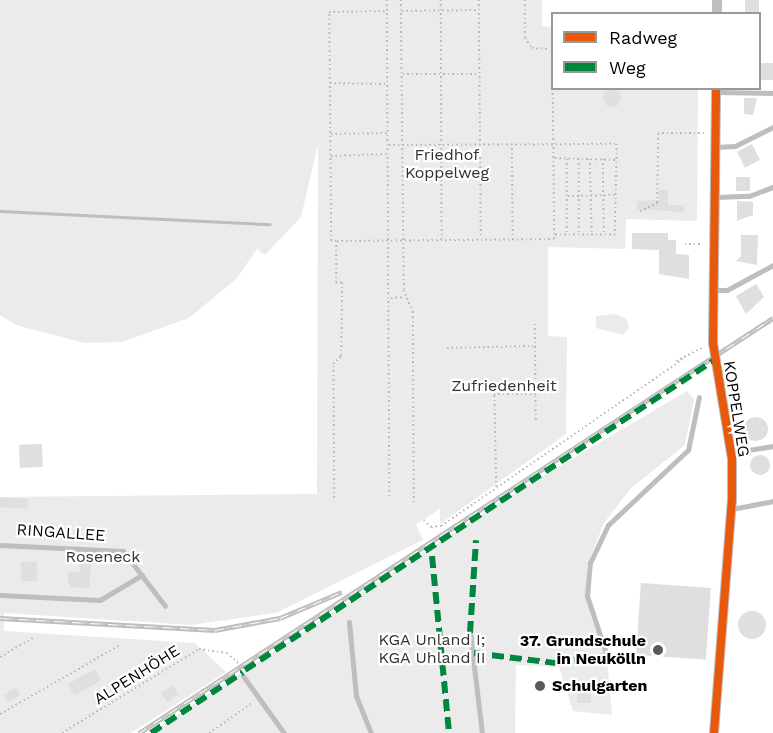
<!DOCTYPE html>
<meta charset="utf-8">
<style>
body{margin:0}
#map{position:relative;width:773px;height:733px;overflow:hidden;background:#fff;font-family:"Work Sans",sans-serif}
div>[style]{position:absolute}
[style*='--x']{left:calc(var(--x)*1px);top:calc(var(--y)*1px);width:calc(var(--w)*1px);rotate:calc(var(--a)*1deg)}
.green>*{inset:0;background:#ebebeb}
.stream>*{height:3px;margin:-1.5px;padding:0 1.5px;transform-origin:1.5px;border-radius:1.5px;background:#bebebe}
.building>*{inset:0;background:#dfdfdf;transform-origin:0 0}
.round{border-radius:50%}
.path>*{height:1.5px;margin-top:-0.75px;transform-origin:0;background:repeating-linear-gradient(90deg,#b9b9b9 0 1.5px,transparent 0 4.5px)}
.lane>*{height:5px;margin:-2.5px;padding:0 2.5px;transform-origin:2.5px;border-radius:2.5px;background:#bebebe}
.street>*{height:10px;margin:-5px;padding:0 5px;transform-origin:5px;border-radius:5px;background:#bebebe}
.rail>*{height:5px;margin-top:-2.5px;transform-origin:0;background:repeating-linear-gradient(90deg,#fff 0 9px,#bebebe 0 18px);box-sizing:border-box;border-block:2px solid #bebebe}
.quiet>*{height:6px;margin-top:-3px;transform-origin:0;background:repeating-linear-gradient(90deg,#00873e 0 12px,transparent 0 18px)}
.cycleway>*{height:8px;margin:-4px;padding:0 4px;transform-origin:4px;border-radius:4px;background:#e8590c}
.dots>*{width:16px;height:16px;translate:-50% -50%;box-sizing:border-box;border:3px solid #fff;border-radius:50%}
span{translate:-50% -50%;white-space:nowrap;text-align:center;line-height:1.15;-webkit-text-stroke:4.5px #fff;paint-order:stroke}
.park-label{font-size:16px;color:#323232}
.street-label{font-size:16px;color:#000}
.poi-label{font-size:16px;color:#000;font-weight:700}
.right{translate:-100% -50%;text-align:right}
.left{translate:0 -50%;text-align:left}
.legend{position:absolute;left:551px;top:12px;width:210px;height:78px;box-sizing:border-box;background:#fff;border:2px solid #999;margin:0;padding:8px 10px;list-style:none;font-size:18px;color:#000}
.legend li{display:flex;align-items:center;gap:12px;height:30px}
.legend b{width:30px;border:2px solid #999}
</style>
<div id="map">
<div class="green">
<div style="clip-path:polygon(0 0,542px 0,542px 26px,552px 27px,552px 88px,698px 89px,697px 221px,626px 219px,625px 249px,548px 247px,548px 336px,567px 337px,566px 434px,440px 524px,440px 509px,416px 524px,423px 540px,276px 613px,191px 625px,4px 613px,4px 631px,195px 643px,226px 672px,131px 733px,0 733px,0 497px,317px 494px,318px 144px,301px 217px,265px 255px,257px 249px,236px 279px,189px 318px,122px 342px,84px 343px,16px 325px,0 315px)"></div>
<div style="clip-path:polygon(616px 314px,627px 319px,629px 328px,623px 335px,596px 328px,596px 316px)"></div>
<div style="clip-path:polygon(687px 391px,694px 399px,685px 445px,630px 489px,604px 523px,587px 566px,588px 602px,607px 658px,612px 715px,573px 711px,559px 667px,516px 665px,515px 733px,150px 733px,506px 498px)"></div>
</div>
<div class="stream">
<div style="--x:0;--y:211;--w:270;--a:2.8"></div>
</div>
<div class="building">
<div style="left:745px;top:0;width:14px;height:14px"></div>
<div style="left:759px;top:63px;width:14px;height:17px"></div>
<div class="round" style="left:603px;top:89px;width:18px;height:18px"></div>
<div style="clip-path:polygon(744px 98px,757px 98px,753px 115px,744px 114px)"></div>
<div style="left:752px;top:144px;width:18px;height:17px;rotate:63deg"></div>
<div style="left:736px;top:177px;width:14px;height:14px"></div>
<div style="clip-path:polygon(668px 189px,668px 205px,684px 205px,684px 212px,637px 209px,637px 201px,659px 200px,659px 190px)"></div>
<div style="clip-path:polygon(737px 201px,753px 202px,753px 215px,737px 221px)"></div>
<div style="clip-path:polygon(632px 233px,668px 233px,668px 240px,676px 240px,676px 254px,689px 255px,689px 279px,659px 274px,659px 250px,632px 249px)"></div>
<div style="clip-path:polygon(741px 235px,758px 235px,757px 265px,736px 261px,741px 256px)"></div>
<div style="clip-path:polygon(756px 284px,764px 297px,746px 314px,736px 296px)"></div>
<div class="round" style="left:744px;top:417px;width:24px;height:24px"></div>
<div style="left:42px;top:444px;width:23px;height:23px;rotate:88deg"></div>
<div class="round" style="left:750px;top:455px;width:20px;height:20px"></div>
<div style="left:0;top:497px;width:28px;height:10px;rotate:4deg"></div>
<div style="clip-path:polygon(79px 557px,92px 557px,89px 588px,71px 587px,68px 582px,68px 572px,80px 572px)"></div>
<div style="left:21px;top:562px;width:16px;height:19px"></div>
<div style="left:641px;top:583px;width:70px;height:72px;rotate:4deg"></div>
<div class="round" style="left:738px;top:611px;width:28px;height:28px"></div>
<div style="left:95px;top:669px;width:13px;height:31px;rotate:61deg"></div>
<div style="left:172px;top:685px;width:11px;height:14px;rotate:52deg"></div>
<div style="left:577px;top:686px;width:14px;height:17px"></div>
<div style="left:16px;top:687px;width:9px;height:15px;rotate:58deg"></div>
</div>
<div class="path">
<div style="--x:387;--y:0;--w:498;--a:89.7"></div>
<div style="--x:401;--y:0;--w:290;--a:89.4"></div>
<div style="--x:404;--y:290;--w:24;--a:68"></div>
<div style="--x:413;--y:312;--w:191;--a:89.7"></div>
<div style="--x:441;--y:0;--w:239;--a:89.8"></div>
<div style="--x:479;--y:0;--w:238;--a:89.5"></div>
<div style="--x:525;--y:0;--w:38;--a:90"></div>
<div style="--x:525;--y:38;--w:12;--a:55"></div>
<div style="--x:532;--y:48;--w:18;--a:3"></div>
<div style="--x:402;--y:11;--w:77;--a:-0.7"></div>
<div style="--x:403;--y:74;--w:76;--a:0"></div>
<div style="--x:330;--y:83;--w:58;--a:1"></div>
<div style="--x:331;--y:134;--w:57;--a:-1"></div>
<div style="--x:512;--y:144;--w:95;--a:89.4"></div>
<div style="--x:389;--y:145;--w:228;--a:-0.3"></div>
<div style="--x:617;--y:144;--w:91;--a:91.3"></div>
<div style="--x:615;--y:235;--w:60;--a:180"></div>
<div style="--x:331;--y:156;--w:57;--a:-2"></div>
<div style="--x:555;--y:158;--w:61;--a:1.9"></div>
<div style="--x:567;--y:159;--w:76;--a:90"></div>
<div style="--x:579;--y:159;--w:75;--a:90"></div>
<div style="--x:590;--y:159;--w:76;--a:88.5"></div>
<div style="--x:603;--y:159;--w:75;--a:89.2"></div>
<div style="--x:568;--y:196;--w:46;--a:-1.2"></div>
<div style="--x:640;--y:211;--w:19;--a:-25"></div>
<div style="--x:657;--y:203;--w:70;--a:-89.2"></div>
<div style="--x:658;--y:133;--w:47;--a:0"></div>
<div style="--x:337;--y:241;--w:217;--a:-0.5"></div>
<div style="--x:554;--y:239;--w:202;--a:-90.6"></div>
<div style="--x:685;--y:244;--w:18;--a:0"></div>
<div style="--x:391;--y:298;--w:13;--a:-4"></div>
<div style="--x:535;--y:324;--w:99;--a:89.4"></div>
<div style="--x:447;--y:348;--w:86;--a:-1.3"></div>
<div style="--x:676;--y:361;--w:31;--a:-27"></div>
<div style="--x:496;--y:487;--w:93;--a:-91.2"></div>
<div style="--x:494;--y:394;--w:42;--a:0"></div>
<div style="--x:334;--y:498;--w:134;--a:-90.4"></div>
<div style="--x:333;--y:364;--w:11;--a:-45"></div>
<div style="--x:341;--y:356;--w:73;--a:-89.2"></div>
<div style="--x:342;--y:283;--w:6;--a:180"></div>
<div style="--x:336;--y:283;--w:42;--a:-90"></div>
<div style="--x:336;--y:241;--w:5;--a:180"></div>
<div style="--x:331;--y:241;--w:229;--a:-90.5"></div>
<div style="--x:329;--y:12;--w:59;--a:-1"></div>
<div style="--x:424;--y:520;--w:10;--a:45"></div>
<div style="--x:431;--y:527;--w:10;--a:-6"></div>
<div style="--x:441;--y:526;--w:294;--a:-34.6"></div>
<div style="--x:0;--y:657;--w:39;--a:-30"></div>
<div style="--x:0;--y:714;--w:138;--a:-29.9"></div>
<div style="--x:62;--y:733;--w:161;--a:-31.5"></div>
<div style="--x:199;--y:649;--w:28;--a:8"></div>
<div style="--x:227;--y:653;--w:23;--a:41"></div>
<div style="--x:209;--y:733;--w:52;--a:-34.9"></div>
</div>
<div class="lane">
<div style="--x:716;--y:92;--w:57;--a:1"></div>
<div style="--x:715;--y:147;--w:20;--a:-3"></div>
<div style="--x:735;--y:146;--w:42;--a:-26.6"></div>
<div style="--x:716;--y:197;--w:33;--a:-2"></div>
<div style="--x:749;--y:196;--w:26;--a:-21"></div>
<div style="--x:713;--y:290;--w:14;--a:0"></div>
<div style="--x:727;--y:290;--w:52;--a:-28.5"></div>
<div style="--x:730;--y:453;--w:44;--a:-9.2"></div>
<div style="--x:732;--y:509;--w:42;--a:-11"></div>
<div style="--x:0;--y:545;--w:123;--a:2.8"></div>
<div style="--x:123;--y:551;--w:69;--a:52.6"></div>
<div style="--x:0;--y:595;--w:100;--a:2.9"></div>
<div style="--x:100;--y:600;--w:49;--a:-30.8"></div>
<div style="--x:349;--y:622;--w:74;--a:84.6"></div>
<div style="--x:356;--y:696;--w:40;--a:68"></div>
<div style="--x:470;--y:633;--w:101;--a:83.2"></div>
<div style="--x:609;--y:662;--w:70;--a:-108.4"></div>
<div style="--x:587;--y:596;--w:33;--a:-85"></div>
<div style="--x:590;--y:563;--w:42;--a:-64.7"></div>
<div style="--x:608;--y:525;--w:110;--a:-43.2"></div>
<div style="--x:688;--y:450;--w:54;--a:-78.3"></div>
<div style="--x:243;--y:676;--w:70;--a:54.3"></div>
</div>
<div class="street">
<div style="--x:717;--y:14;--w:14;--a:-90"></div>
<div style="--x:714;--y:733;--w:234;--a:-85.6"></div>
<div style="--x:732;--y:500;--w:41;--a:-90"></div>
<div style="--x:732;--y:459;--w:118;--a:-99.3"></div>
<div style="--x:713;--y:343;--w:255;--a:-89.3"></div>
</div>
<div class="rail">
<div style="--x:0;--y:618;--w:215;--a:3.2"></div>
<div style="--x:215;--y:630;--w:66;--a:-10.5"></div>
<div style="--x:280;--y:618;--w:67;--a:-22.8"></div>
<div style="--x:139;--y:733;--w:758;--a:-33.21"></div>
</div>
<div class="quiet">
<div style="--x:432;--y:556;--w:178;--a:84.5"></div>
<div style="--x:470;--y:633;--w:93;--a:-86.3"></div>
<div style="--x:474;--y:653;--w:83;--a:7"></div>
<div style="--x:556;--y:663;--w:51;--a:-7.8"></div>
<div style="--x:245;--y:670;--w:562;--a:-33.46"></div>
<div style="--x:151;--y:733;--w:110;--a:-33.5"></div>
</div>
<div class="cycleway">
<div style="--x:714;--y:733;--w:234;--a:-85.6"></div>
<div style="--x:732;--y:500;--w:41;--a:-90"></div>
<div style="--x:732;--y:459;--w:118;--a:-99.3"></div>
<div style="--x:713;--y:343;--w:255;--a:-89.3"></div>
</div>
<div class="dots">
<div style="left:658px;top:650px;background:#595959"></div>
<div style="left:540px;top:686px;background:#595959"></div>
</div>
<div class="park-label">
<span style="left:447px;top:164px">Friedhof<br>Koppelweg</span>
<span style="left:504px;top:386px">Zufriedenheit</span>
<span style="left:103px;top:557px">Roseneck</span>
<span style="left:432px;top:649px">KGA Unland I;<br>KGA Uhland II</span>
</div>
<div class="street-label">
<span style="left:736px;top:409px;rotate:81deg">KOPPELWEG</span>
<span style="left:61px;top:533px;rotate:4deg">RINGALLEE</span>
<span style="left:137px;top:675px;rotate:-32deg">ALPENHÖHE</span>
</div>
<div class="poi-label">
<span class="right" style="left:646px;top:650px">37. Grundschule<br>in Neukölln</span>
<span class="left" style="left:552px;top:686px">Schulgarten</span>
</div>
<ul class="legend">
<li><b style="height:8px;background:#e8590c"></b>Radweg</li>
<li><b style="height:8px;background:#00873e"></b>Weg</li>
</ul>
</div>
